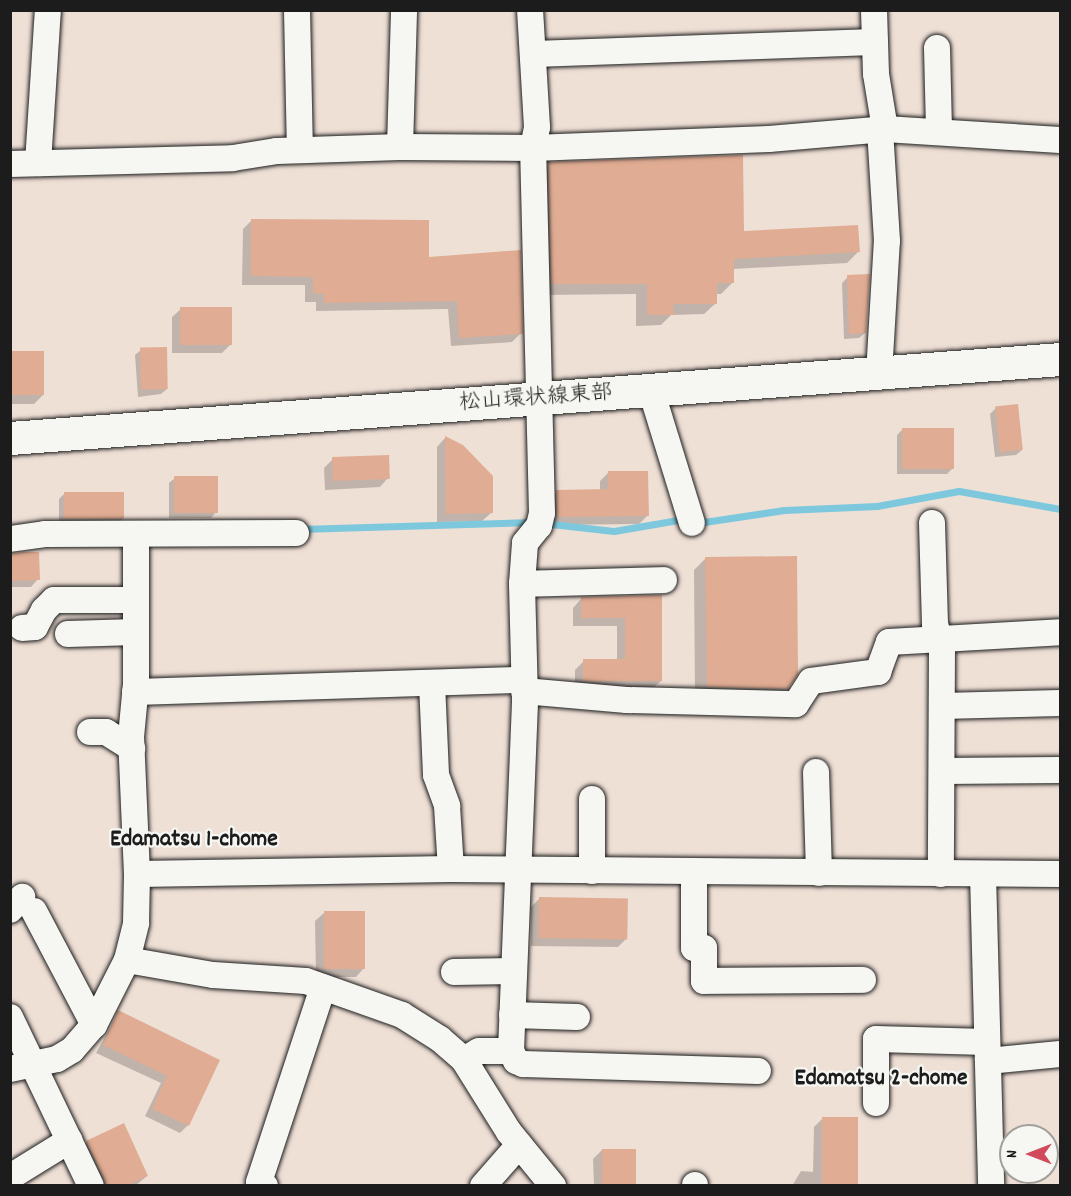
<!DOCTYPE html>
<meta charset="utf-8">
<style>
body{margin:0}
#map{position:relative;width:1071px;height:1196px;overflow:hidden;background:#efe0d6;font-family:Dekko,"Klee One",sans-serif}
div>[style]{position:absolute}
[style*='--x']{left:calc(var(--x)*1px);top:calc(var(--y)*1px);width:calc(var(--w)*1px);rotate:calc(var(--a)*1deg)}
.shadow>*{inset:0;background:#0003}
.stream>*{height:7px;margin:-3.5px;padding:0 3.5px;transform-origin:3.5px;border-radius:3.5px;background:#7ec8de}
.building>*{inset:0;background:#e0ac93;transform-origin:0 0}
.roads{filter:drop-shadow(0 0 2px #1c1c1c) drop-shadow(0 0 2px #1c1c1c)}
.street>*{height:26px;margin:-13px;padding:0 13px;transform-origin:13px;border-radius:13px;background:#f6f6f2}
.secondary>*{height:33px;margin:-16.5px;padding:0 16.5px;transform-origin:16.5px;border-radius:16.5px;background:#f6f6f2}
span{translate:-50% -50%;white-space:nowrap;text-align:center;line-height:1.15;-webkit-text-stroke:4.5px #f6f6f2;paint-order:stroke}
.street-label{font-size:22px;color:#1c1c1c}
.neighbourhood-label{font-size:24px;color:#1c1c1c;font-weight:700}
.frame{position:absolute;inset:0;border:12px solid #1c1c1c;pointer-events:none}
.north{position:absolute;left:999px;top:1124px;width:60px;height:60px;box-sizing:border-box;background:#f6f6f2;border:2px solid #9f9f9c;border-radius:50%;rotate:270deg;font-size:16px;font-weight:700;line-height:24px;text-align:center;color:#1c1c1c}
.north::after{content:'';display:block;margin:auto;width:21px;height:27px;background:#d1495b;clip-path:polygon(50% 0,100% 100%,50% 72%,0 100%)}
</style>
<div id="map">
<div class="shadow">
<div style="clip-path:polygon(549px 164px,742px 232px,858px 252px,847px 263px,733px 269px,733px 282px,721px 294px,716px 294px,716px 303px,704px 314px,671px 315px,661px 325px,636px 326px,636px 294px,541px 295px,538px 175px)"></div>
<div style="clip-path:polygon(252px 220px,427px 258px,521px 333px,512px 342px,451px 346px,448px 309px,316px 311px,316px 302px,305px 302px,305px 285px,242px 285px,243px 229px)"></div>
<div style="clip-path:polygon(848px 277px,865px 333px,859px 338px,844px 339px,842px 283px)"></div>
<div style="clip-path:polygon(181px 309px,231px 344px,222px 353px,172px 353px,172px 317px)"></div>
<div style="clip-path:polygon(141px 350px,167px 389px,161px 394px,138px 397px,135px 355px)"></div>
<div style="clip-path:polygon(10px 353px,43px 395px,34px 404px,10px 404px)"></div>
<div style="clip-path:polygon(996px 408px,1022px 450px,1016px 455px,995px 457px,990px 414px)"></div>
<div style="clip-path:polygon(903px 429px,952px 469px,947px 474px,897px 474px,897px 435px)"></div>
<div style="clip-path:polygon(445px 438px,491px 513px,482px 521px,437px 522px,437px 447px)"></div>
<div style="clip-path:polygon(333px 459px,388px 478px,380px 487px,325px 490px,324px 468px)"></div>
<div style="clip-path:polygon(609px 472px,648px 515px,639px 524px,548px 525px,548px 500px,557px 491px,600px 490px,600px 481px)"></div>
<div style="clip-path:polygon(175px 478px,216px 512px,211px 518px,169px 518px,169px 483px)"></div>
<div style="clip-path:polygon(65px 493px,123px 518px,117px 524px,59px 524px,59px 499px)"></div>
<div style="clip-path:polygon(10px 554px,38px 579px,31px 587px,10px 587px)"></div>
<div style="clip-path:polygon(706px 558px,787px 688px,775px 700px,695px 698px,694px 570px)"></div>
<div style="clip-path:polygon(660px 597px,661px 681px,652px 689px,575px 689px,575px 670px,584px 661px,617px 661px,617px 626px,573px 626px,573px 608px,581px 599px)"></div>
<div style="clip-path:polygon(540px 898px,626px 939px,618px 947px,531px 946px,531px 907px)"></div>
<div style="clip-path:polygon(324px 913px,364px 968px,356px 977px,316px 977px,315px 921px)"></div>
<div style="clip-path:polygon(119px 1012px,218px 1060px,188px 1125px,180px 1133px,145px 1116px,161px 1083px,96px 1053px)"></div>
<div style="clip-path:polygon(823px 1118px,856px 1119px,855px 1186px,792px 1186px,801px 1171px,813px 1172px,814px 1127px)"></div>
<div style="clip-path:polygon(87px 1142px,147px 1176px,135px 1186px,94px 1186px,78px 1151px)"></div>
<div style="clip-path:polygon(602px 1150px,634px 1150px,635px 1186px,594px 1186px,593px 1159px)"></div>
</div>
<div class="stream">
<div style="--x:704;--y:522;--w:81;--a:-8.5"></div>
<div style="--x:784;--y:510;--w:93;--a:-2.5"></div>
<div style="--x:877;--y:506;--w:83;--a:-10.4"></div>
<div style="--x:959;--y:491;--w:103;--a:10.1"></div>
<div style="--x:551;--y:524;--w:63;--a:6.3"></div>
<div style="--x:614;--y:531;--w:65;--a:-9.8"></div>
<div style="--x:300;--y:529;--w:232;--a:-1.7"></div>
</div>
<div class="building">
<div style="clip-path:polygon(743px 155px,744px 231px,858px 225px,860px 252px,734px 259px,734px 283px,717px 283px,717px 304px,673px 304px,674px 315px,647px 315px,647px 284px,551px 284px,548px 162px)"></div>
<div style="clip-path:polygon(251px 219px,429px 220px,429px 257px,521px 250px,523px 334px,459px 338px,457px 301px,324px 303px,324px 294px,313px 293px,313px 277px,251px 276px)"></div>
<div style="clip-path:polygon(870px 274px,866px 333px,849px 334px,847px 275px)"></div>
<div style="left:180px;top:307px;width:52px;height:38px"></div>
<div style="left:167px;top:347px;width:42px;height:27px;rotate:89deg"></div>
<div style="left:10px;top:351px;width:34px;height:44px"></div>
<div style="left:1018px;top:404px;width:46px;height:23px;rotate:84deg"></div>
<div style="left:902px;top:428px;width:52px;height:41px"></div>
<div style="clip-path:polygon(445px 436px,463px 445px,493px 476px,493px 513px,446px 514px)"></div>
<div style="left:389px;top:455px;width:24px;height:57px;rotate:88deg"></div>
<div style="clip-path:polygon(608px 471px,648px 471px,649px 516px,557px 517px,556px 490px,608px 489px)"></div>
<div style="left:174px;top:476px;width:44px;height:37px"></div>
<div style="left:64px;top:492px;width:60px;height:27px"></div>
<div style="clip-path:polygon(24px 552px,39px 552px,40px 580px,10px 581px,10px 554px)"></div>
<div style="clip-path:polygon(797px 556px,798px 674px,788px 689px,707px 687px,705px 557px)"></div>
<div style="clip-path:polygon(662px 595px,662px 681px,583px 681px,583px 659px,625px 659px,625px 618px,581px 618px,581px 597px)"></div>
<div style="left:539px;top:897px;width:89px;height:41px;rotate:1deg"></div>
<div style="left:324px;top:911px;width:41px;height:58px"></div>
<div style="clip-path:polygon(118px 1010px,220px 1060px,189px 1126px,152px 1109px,167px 1076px,103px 1045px)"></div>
<div style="left:822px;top:1117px;width:36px;height:68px"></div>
<div style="clip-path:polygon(124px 1123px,148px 1176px,128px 1185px,107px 1185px,86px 1141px)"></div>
<div style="left:602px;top:1149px;width:34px;height:36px"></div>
</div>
<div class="roads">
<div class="street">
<div style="--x:297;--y:10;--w:140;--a:88.8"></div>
<div style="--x:874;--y:10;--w:64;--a:88.2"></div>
<div style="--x:876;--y:74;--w:56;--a:80.7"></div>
<div style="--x:937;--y:48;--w:84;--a:88.6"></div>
<div style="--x:533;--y:54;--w:342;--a:-2"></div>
<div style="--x:400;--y:147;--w:137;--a:-88.3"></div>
<div style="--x:38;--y:163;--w:153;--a:-86.3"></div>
<div style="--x:10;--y:164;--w:223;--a:-1.5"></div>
<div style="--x:233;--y:158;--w:45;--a:-9"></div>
<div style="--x:277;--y:151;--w:123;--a:-1.9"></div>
<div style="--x:400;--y:147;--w:133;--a:0.4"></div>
<div style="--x:533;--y:148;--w:236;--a:-2.2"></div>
<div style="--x:769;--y:139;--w:116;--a:-4.9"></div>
<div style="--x:885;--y:129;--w:175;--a:3.6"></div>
<div style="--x:879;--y:374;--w:133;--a:-86.6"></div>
<div style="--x:887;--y:241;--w:111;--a:-93.6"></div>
<div style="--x:651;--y:390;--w:139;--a:72.9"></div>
<div style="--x:932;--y:523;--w:101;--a:88.3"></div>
<div style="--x:935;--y:624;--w:26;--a:74"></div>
<div style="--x:942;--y:649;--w:225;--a:90.3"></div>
<div style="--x:10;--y:539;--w:35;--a:-8"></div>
<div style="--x:45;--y:534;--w:251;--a:-0.2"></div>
<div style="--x:522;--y:584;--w:142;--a:-1.6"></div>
<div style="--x:22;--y:628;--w:13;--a:-4"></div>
<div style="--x:35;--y:627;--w:19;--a:-62"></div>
<div style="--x:44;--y:610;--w:14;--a:-45"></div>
<div style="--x:54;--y:600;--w:82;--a:0"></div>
<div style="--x:68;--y:634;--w:68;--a:-1.7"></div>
<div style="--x:432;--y:683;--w:92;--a:87.5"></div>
<div style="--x:436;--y:775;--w:33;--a:70"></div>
<div style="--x:447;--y:806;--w:63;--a:86.4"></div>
<div style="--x:524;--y:691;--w:103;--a:5"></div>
<div style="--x:627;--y:700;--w:169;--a:1.4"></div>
<div style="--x:796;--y:704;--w:27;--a:-57"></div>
<div style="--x:811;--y:681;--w:68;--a:-7.7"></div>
<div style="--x:878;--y:672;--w:32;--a:-70"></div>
<div style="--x:889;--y:642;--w:171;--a:-3.3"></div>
<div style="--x:135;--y:692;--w:389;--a:-1.8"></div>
<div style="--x:942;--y:706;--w:118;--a:-1.5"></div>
<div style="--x:90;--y:732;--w:16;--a:0"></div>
<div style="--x:106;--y:732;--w:31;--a:32"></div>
<div style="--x:942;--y:771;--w:118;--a:-0.5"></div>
<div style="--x:816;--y:772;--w:101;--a:88.3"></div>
<div style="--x:592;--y:799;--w:72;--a:90"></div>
<div style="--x:694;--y:872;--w:76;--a:90"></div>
<div style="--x:694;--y:948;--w:10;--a:0"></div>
<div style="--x:704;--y:948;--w:33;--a:90"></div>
<div style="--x:704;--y:981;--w:159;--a:-0.4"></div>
<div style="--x:137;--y:874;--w:314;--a:-0.9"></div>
<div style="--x:451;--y:869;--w:609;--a:0.47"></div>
<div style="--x:983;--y:874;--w:312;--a:88.5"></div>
<div style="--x:10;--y:910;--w:18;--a:-47"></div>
<div style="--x:34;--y:911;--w:129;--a:62.2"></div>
<div style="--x:127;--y:960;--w:87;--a:9.9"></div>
<div style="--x:213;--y:975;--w:93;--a:3.7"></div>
<div style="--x:306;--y:981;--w:102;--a:19.5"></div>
<div style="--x:402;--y:1015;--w:45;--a:32.3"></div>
<div style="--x:440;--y:1039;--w:32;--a:41"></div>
<div style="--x:464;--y:1060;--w:85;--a:58"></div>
<div style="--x:509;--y:1132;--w:70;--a:50.8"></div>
<div style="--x:454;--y:972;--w:59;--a:-1"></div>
<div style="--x:512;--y:1015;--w:65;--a:1.8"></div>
<div style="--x:10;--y:1017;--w:187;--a:64.4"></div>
<div style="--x:511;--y:1051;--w:11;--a:63"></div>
<div style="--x:516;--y:1061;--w:8;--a:23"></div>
<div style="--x:523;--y:1064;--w:235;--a:1.7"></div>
<div style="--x:464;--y:1060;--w:17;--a:-31"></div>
<div style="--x:479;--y:1051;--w:32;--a:0"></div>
<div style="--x:511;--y:1051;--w:352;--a:-87.7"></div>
<div style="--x:525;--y:699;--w:115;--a:-91.5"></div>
<div style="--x:522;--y:584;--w:41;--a:-85.8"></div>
<div style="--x:525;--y:543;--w:22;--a:-51"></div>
<div style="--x:539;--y:526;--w:13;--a:-77"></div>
<div style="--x:542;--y:513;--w:365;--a:-91.4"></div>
<div style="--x:533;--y:148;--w:21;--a:-79"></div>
<div style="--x:537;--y:127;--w:117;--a:-93.4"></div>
<div style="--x:988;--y:1061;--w:72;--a:-5.6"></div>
<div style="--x:10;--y:1069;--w:48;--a:-12"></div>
<div style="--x:57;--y:1059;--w:17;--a:-31"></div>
<div style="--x:72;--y:1050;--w:33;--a:-49"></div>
<div style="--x:94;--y:1025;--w:73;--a:-63.1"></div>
<div style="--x:127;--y:960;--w:38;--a:-76"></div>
<div style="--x:136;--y:923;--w:49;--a:-88.8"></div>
<div style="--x:137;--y:874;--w:137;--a:-92.5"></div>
<div style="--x:131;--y:737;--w:53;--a:-84.6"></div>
<div style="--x:136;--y:684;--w:150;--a:-90"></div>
<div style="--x:876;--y:1103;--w:64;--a:-90"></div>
<div style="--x:876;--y:1039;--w:111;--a:1.5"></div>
<div style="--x:10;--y:1177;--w:70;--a:-31.7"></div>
<div style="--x:695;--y:1185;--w:1;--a:90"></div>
<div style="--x:265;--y:1186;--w:7;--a:-146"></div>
<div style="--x:259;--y:1182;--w:205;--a:-71.8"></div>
<div style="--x:483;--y:1186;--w:55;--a:-48.7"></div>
</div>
<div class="secondary">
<div style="--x:10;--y:438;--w:1053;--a:-4.3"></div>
</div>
</div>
<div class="street-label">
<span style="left:536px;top:399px;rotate:-4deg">松山環状線東部</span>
</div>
<div class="neighbourhood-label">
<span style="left:194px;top:841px">Edamatsu 1-chome</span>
<span style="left:881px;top:1080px">Edamatsu 2-chome</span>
</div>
<div class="frame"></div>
<div class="north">N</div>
</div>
